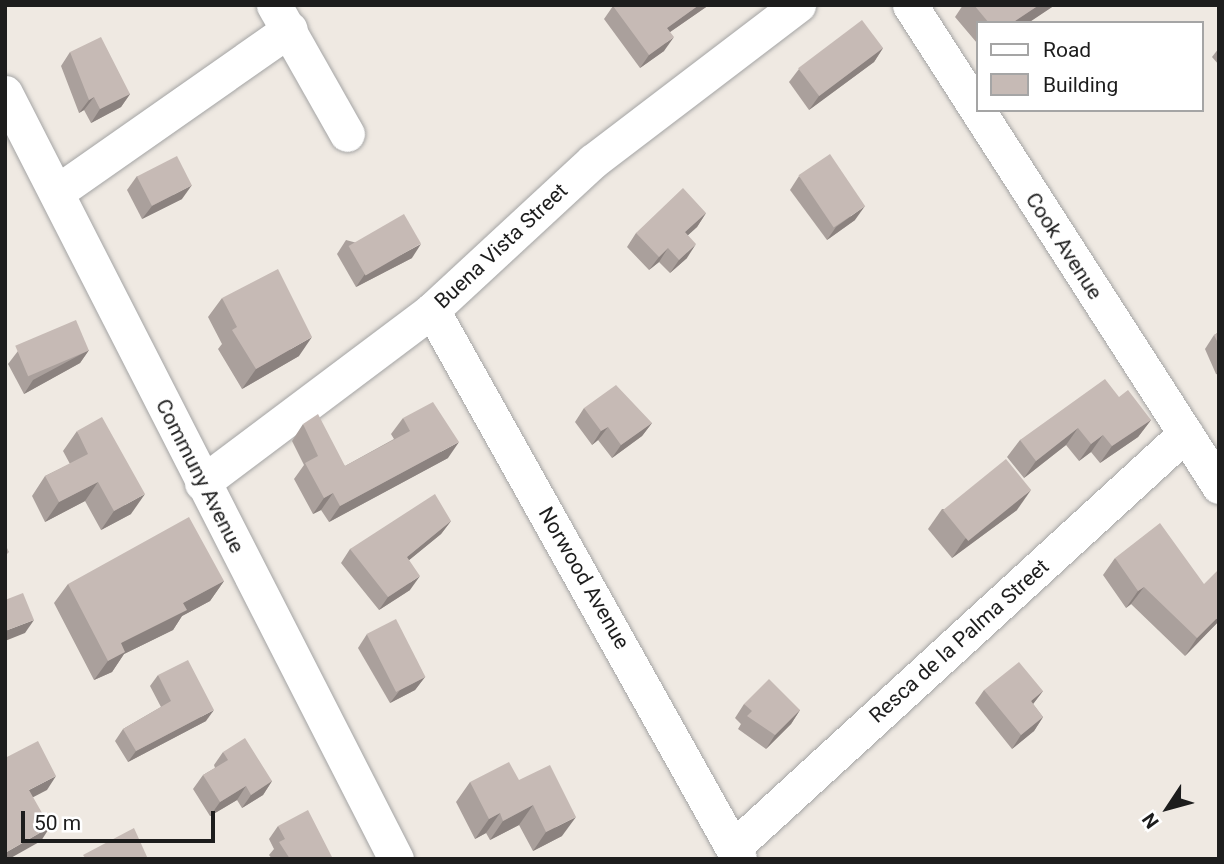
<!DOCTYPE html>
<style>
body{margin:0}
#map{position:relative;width:1224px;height:864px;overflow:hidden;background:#efe9e2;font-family:Roboto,sans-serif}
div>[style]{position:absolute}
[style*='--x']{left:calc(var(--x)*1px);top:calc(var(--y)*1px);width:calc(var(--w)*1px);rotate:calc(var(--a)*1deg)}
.roads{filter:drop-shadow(0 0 2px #a4a4a4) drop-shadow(0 0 2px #a4a4a4)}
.minor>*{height:35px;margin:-17.5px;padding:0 17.5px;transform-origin:17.5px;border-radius:17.5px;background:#fff}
.wall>*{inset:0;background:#aaa09c}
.shaded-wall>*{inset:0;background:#8b827f}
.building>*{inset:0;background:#c6bab5;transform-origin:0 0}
span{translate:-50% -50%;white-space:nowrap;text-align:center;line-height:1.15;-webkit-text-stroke:5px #fff;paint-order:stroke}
.street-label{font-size:21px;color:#1d1d1d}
.frame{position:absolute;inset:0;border:7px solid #1d1d1d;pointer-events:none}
.legend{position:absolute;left:976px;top:21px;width:228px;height:91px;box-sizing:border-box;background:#fff;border:2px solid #a5a5a5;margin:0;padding:9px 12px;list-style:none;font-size:21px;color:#1d1d1d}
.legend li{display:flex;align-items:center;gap:14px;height:35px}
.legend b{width:35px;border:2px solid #a5a5a5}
.north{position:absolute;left:1133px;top:773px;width:70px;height:70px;-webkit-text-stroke:5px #fff;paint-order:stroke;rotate:234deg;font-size:19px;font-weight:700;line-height:28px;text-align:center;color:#1d1d1d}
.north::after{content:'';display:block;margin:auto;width:24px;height:32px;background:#1d1d1d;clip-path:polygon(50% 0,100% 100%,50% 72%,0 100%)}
.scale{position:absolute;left:21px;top:811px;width:194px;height:32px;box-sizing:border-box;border:4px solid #1d1d1d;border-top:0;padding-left:9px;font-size:21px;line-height:24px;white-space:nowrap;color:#1d1d1d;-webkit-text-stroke:5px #fff;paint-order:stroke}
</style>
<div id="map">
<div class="roads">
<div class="minor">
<div style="--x:274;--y:5;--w:148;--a:60.5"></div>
<div style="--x:910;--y:5;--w:572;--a:57.28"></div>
<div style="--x:5;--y:93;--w:860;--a:62.96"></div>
<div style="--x:57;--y:192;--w:284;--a:-35"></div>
<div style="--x:432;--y:310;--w:629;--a:60.79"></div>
<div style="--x:202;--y:483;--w:288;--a:-36.9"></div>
<div style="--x:432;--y:310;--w:219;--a:-42.8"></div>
<div style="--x:593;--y:161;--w:258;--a:-37.3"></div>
<div style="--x:734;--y:847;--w:612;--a:-42.48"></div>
</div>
</div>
<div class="wall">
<div style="clip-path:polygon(709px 5px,670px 32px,664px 51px,640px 68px,604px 19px,613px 6px)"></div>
<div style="clip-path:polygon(963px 5px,1055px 5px,1028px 23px,977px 23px,977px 43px,955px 17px)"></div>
<div style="clip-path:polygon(883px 48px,874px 62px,809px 110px,789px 82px,799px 69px)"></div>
<div style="clip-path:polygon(1219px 48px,1219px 65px,1212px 57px)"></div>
<div style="clip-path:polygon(70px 52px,130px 94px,121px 107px,91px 123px,84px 110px,79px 113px,61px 66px)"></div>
<div style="clip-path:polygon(137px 176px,182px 199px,142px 219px,127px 190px)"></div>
<div style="clip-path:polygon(799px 176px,855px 220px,827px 240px,790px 190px)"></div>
<div style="clip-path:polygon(706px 213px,697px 227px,688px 235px,687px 258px,670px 273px,659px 262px,649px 270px,627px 247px,636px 233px)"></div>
<div style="clip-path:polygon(346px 240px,412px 258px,356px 287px,337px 254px)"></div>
<div style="clip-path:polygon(222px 298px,299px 356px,242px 389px,218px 349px,222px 344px,208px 317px)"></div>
<div style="clip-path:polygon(1219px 332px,1219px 375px,1216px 374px,1205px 349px,1214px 335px)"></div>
<div style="clip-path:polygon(89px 350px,80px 363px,24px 394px,8px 364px,18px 351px)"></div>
<div style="clip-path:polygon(1119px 397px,1151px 420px,1138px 437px,1100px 463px,1091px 452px,1079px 461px,1066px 445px,1024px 478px,1007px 457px,1020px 440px)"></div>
<div style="clip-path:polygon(584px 408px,652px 423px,642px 436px,612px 458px,598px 440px,592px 445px,575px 422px)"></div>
<div style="clip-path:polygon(403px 418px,448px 458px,329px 522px,321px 510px,313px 514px,294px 479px,304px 465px,292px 441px,303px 424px,345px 466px,394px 439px,391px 434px)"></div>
<div style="clip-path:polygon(77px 431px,131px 514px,101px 530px,85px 501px,45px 522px,32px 496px,45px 476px,70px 464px,63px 451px)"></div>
<div style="clip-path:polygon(942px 509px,1017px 510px,952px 558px,928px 529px)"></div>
<div style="clip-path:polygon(451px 521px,441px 534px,409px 560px,410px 590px,379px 610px,341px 563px,350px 549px)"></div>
<div style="clip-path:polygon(1115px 558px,1219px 621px,1185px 656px,1131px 604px,1126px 608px,1103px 575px)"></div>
<div style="clip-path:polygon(224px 581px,210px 601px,182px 616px,173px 630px,124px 654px,112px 672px,94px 680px,54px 603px,68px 584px)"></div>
<div style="clip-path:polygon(367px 634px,425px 677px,415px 690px,390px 703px,358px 648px)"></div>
<div style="clip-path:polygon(158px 675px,206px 721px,128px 762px,115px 741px,123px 729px,161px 707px,150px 686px)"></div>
<div style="clip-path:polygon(984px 690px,1043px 691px,1033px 704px,1043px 717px,1034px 731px,1012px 749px,975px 703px)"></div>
<div style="clip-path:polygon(744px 704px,800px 710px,791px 724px,766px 749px,738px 729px,741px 724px,735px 718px)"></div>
<div style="clip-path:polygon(223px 752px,272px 781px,263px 795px,242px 808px,237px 800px,210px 816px,193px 789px,203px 775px,215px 768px,214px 765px)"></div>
<div style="clip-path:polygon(519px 780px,562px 836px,533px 851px,519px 825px,490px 840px,486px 833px,475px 839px,456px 802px,470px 782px)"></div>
<div style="clip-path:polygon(278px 826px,333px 859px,272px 859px,269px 855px,274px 849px,269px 839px)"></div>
</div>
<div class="shaded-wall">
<div style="clip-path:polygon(699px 5px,709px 5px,657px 41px,667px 28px)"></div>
<div style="clip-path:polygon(1039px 5px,1055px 5px,1028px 23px,1012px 23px)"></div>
<div style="clip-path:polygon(674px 37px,664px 51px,640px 68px,649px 55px)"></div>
<div style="clip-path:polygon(883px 48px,874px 62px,809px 110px,819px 96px)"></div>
<div style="clip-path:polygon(130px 94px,121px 107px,91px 123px,100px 109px)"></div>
<div style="clip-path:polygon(94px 97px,84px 110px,79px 113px,89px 100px)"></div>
<div style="clip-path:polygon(192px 185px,182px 199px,142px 219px,152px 206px)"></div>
<div style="clip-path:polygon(865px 206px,855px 220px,827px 240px,836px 227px)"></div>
<div style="clip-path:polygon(706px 213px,697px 227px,676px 246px,685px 232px)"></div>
<div style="clip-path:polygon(421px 244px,412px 258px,356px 287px,365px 274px)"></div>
<div style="clip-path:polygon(696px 244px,687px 258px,670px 273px,679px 260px)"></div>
<div style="clip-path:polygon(668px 248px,659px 262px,649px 270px,659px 257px)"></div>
<div style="clip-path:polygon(312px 337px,299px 356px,242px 389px,256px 369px)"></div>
<div style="clip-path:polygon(89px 350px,80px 363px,24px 394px,33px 380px)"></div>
<div style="clip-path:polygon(1151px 420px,1138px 437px,1100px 463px,1112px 446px)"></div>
<div style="clip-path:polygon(652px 423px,642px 436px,612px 458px,621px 445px)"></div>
<div style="clip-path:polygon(608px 427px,598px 440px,592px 445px,601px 431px)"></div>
<div style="clip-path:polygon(1078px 428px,1066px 445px,1024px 478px,1036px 461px)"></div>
<div style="clip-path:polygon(1103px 435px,1091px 452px,1079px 461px,1091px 444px)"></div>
<div style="clip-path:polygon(459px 442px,448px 458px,329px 522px,340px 506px)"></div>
<div style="clip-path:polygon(98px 482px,85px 501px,45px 522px,59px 502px)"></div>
<div style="clip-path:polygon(1031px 490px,1017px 510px,952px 558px,965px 539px)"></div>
<div style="clip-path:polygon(333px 493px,321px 510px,313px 514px,324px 498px)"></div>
<div style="clip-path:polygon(145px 494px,131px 514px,101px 530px,114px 511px)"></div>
<div style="clip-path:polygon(451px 521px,441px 534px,397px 570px,407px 557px)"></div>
<div style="clip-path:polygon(420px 576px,410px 590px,379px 610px,388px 597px)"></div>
<div style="clip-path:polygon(224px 581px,210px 601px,182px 616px,173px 630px,124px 654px,112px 672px,94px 680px,121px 643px,183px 603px)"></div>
<div style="clip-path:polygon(1144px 587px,1131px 604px,1126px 608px,1138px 591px)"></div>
<div style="clip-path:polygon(1219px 616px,1219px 621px,1185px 656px,1197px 638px)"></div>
<div style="clip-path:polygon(34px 620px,25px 633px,5px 641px,5px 631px)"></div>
<div style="clip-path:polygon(425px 677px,415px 690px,390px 703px,400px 690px)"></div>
<div style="clip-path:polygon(1043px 691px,1033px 704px,1031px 701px)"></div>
<div style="clip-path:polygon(214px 710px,206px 721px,128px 762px,136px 751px)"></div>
<div style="clip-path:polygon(800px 710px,791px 724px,766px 749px,775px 735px)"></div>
<div style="clip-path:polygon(1043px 717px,1034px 731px,1012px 749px,1021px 735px)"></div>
<div style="clip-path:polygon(56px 776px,47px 790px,20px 804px,29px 790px)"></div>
<div style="clip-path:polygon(272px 781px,263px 795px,242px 808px,251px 795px)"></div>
<div style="clip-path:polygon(246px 786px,237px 800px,210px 816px,220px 802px)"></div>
<div style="clip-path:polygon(533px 805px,519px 825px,490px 840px,503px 821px)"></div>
<div style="clip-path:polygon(500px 813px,486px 833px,475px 839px,489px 819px)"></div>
<div style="clip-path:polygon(576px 817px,562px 836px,533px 851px,546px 832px)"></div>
<div style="clip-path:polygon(50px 827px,41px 841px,9px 859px,5px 859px,5px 853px)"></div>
</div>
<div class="building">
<div style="clip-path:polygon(614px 5px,699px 5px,667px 28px,674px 37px,649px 55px,613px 6px)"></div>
<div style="clip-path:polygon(974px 5px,1039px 5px,1012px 23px,989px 23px)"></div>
<div style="left:862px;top:20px;width:35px;height:80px;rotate:53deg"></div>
<div style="clip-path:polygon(101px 37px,130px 94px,100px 109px,94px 97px,89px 100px,70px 52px)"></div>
<div style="left:830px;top:154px;width:63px;height:38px;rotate:56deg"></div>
<div style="left:177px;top:156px;width:33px;height:45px;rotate:63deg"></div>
<div style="clip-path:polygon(683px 188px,706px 213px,685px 232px,696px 244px,679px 260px,668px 248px,659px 257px,636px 233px)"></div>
<div style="left:404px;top:214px;width:34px;height:64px;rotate:60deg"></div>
<div style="clip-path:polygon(278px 269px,312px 337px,256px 369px,232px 330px,237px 327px,222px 298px)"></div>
<div style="left:76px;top:320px;width:33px;height:66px;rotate:67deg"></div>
<div style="clip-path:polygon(1219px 332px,1219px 345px,1214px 335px)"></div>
<div style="clip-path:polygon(1105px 379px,1119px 397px,1128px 390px,1151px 420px,1112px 446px,1103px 435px,1091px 444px,1078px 428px,1036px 461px,1020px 440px)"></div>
<div style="clip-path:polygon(616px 385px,652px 423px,621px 445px,608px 427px,601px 431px,584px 408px)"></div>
<div style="clip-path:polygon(433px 402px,459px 442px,340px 506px,333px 493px,324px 498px,305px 463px,318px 456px,303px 424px,318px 414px,345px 466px,410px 431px,403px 418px)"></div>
<div style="clip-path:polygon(102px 417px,145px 494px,114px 511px,98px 482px,59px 502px,45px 476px,88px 454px,77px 431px)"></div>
<div style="left:1006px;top:459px;width:40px;height:81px;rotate:51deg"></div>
<div style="clip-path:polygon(435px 494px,451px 521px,407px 557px,420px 576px,388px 597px,350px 549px)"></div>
<div style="clip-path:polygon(189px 517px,224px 581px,183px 603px,187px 610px,121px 643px,125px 652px,108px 661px,68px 584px)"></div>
<div style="clip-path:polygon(1160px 523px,1204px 584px,1219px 569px,1219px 616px,1197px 638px,1144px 587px,1138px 591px,1115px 558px)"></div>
<div style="clip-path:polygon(5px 544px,9px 552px,5px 556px)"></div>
<div style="clip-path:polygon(23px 593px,34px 620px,5px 631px,5px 600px)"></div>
<div style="left:396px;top:619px;width:65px;height:33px;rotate:63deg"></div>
<div style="clip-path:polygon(188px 660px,214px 710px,136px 751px,123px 729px,171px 701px,158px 675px)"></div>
<div style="clip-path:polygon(1019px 662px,1043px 691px,1031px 701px,1043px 717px,1021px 735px,984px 690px)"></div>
<div style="clip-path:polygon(769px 679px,800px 710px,775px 735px,747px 716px,752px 711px,744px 704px)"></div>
<div style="clip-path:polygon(245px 738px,272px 781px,251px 795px,246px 786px,220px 802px,203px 775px,228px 760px,223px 752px)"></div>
<div style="clip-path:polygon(38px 741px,56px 776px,29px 790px,50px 827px,5px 853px,5px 758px)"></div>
<div style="clip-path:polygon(509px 762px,519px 780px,550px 765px,576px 817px,546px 832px,533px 805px,503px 821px,500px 813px,489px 819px,470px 782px)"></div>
<div style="clip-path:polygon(308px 810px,333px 859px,290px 859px,279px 842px,285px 839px,278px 826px)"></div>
<div style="clip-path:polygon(134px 828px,148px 859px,86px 859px,83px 855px)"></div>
</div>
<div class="street-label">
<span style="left:501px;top:246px;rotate:-43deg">Buena Vista Street</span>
<span style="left:1064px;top:246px;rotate:57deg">Cook Avenue</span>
<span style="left:200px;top:476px;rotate:63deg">Communy Avenue</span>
<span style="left:584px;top:578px;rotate:60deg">Norwood Avenue</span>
<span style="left:959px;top:641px;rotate:-42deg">Resca de la Palma Street</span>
</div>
<div class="frame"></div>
<ul class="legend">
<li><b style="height:9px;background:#fff"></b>Road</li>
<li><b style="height:19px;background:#c6bab5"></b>Building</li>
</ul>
<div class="north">N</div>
<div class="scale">50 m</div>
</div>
